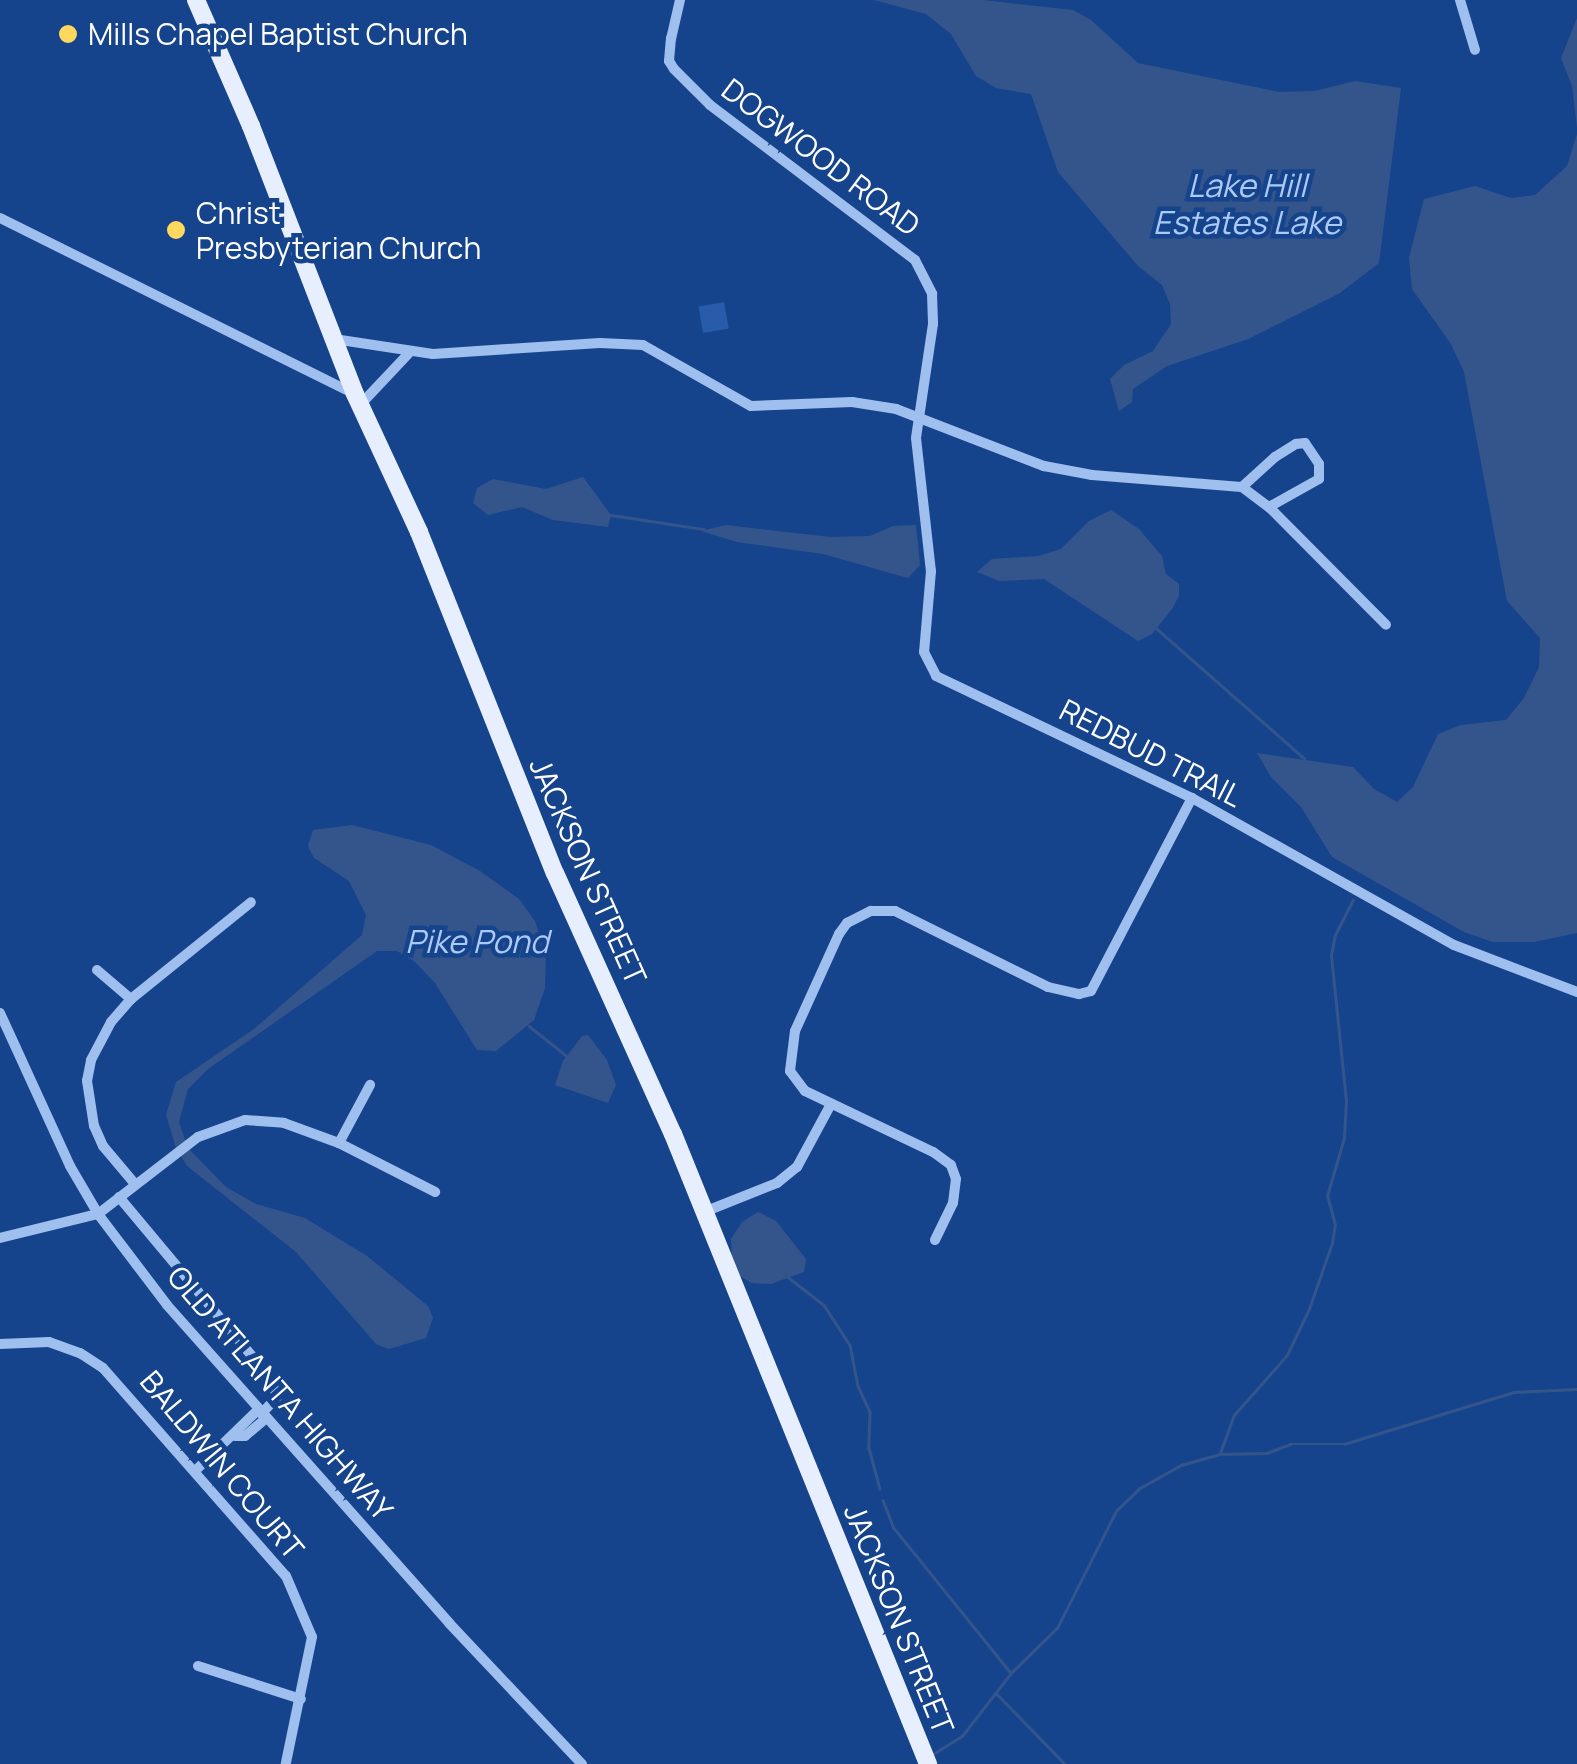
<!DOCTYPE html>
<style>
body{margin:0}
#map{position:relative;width:1577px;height:1764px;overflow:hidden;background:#16448c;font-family:Manrope,sans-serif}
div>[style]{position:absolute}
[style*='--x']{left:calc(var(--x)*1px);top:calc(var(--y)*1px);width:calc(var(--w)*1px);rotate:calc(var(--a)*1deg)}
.green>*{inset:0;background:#285caa;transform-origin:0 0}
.water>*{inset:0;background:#34558b}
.stream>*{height:2.5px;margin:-1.25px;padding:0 1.25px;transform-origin:1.25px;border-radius:1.25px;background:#34558b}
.street>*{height:10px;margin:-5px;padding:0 5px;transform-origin:5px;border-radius:5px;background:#9fbfef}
.primary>*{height:18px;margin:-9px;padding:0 9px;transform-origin:9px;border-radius:9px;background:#e7efff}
.dots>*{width:28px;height:28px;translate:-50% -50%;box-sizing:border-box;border:5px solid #16448c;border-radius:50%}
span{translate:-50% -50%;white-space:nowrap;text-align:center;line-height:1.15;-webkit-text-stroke:9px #16448c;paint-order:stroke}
.poi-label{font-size:30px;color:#fff}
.left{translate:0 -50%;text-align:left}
.street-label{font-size:30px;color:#fff}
.water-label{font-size:32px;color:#abcaf6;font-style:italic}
</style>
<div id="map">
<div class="green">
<div style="left:724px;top:302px;width:27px;height:26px;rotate:80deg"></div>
</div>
<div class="water">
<div style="clip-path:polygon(874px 0,983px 0,1073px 10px,1091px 20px,1138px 63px,1279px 92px,1315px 91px,1355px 81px,1401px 88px,1379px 263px,1340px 293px,1248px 339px,1167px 366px,1133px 389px,1132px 402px,1119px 411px,1110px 379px,1124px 365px,1153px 351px,1171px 324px,1170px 304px,1162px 285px,1138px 266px,1058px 172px,1031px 94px,996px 88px,976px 76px,951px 34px,926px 14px)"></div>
<div style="clip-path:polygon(1577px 18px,1577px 127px,1572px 86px,1561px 58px)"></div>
<div style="clip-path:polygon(1577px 134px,1577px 933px,1534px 942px,1493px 942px,1464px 932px,1332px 857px,1301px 807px,1271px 777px,1257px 753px,1353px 767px,1374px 789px,1397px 802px,1413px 787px,1438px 734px,1461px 725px,1506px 720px,1524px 698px,1539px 667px,1540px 638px,1507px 601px,1464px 372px,1451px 344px,1412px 289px,1409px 258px,1424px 199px,1475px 186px,1511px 198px,1535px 195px,1567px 166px)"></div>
<div style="clip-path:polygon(583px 477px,611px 515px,608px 527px,553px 520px,522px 507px,488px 515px,473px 503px,477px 488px,493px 479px,546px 489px)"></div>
<div style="clip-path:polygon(1111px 510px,1139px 529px,1162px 556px,1166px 574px,1179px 584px,1179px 596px,1172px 609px,1152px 634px,1138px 641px,1044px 579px,999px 581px,977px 572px,992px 559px,1038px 556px,1061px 549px,1089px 521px)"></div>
<div style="clip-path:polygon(726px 525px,830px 537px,870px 536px,893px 526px,916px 525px,920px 565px,908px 578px,823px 554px,737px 542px,701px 531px)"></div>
<div style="clip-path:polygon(352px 825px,431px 845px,480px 871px,519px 899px,535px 921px,546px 954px,545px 988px,534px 1020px,496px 1051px,477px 1050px,435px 983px,415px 962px,397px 951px,377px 951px,208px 1069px,188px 1089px,179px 1122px,188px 1148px,226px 1187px,256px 1204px,305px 1218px,367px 1256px,428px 1306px,433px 1318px,426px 1338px,389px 1349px,376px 1344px,296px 1252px,187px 1166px,176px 1148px,166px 1115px,176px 1082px,254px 1029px,362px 935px,366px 915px,349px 881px,314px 858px,308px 846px,313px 830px)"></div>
<div style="clip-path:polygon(588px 1035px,607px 1060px,616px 1085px,608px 1103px,555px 1085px,563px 1061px,582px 1036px)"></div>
<div style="clip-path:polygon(758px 1212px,776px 1221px,806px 1259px,804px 1272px,771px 1284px,751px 1283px,739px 1275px,732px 1263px,731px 1239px,742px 1222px)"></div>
</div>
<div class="stream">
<div style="--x:611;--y:515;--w:94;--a:8.6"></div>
<div style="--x:1156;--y:628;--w:197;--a:41.3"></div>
<div style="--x:529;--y:1026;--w:48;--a:38.3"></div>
<div style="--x:788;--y:1277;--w:46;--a:37.9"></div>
<div style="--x:824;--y:1305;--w:48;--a:57"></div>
<div style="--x:850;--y:1345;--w:42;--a:79"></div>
<div style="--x:858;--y:1386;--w:29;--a:65"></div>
<div style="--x:870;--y:1412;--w:36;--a:92"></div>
<div style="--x:869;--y:1448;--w:42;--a:75"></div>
<div style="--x:1220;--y:1453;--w:40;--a:-69.8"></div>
<div style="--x:1234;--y:1415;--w:80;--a:-48.5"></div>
<div style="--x:1287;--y:1355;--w:51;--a:-64.4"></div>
<div style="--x:1309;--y:1309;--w:70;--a:-70.8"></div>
<div style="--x:1332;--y:1243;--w:18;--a:-81"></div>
<div style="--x:1335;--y:1225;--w:30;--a:-105"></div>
<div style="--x:1327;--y:1196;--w:60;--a:-73.7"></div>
<div style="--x:1344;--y:1138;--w:37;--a:-87"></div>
<div style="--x:1346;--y:1101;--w:147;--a:-95.9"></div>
<div style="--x:1331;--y:955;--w:20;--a:-79"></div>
<div style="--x:1335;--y:935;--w:39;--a:-63"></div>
<div style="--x:883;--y:1500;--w:30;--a:69"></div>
<div style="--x:894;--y:1528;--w:185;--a:51.1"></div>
<div style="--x:997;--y:1694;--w:98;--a:45.8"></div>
<div style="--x:933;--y:1754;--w:34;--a:-32"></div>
<div style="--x:962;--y:1736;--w:80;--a:-52.1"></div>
<div style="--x:1011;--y:1673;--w:64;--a:-44.4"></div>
<div style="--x:1057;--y:1628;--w:131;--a:-63.2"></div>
<div style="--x:1116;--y:1511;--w:33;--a:-44"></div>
<div style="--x:1140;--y:1488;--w:47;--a:-29.3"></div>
<div style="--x:1181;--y:1465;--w:41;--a:-15.8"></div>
<div style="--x:1220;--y:1454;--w:47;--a:-1.2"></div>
<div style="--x:1267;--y:1453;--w:25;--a:-21"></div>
<div style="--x:1290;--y:1444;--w:54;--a:0"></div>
<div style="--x:1344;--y:1444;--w:178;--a:-17"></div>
<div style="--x:1514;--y:1392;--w:63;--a:-2.7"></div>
</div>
<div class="street">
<div style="--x:680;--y:0;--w:39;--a:103"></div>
<div style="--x:671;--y:38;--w:23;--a:95"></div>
<div style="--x:669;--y:61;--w:9;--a:58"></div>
<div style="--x:674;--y:69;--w:51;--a:45"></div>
<div style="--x:710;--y:105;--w:257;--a:37.1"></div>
<div style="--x:915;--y:260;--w:38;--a:63"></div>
<div style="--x:932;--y:294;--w:30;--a:88"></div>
<div style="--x:933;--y:324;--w:115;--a:98.5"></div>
<div style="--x:916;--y:438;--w:134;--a:83.6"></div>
<div style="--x:931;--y:571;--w:81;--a:94.9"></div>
<div style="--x:924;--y:652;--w:27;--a:63"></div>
<div style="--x:936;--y:676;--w:284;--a:25.5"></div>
<div style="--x:1192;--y:798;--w:300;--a:29.3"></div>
<div style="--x:1454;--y:945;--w:132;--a:20.9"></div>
<div style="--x:1460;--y:0;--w:52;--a:73.3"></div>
<div style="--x:0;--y:218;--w:395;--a:26.4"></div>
<div style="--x:334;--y:339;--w:100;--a:8.6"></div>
<div style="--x:433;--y:354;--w:167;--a:-3.8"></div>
<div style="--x:600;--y:343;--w:43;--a:2.7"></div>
<div style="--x:643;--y:345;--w:124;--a:29.5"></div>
<div style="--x:751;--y:406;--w:101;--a:-2.3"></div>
<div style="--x:852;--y:402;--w:45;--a:9"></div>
<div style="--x:896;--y:409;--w:159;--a:21.1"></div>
<div style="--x:1044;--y:466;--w:49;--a:10.6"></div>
<div style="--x:1092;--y:475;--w:150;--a:4.6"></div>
<div style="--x:1242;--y:487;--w:34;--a:37"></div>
<div style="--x:1269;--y:507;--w:166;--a:45.2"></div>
<div style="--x:360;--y:405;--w:71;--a:-46.7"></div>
<div style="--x:1242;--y:487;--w:45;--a:-42.3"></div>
<div style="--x:1275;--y:457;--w:25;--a:-32"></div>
<div style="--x:1296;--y:444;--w:9;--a:-6"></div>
<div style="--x:1305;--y:443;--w:25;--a:56"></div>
<div style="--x:1319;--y:464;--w:15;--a:90"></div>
<div style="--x:1319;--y:479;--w:57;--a:150.8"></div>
<div style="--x:97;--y:970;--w:45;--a:40.5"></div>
<div style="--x:0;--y:1013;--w:168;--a:65.4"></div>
<div style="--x:70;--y:1166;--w:56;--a:59.7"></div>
<div style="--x:98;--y:1214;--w:114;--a:52.8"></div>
<div style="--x:167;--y:1305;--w:425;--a:48.4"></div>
<div style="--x:449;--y:1623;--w:194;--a:46.7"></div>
<div style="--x:339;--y:1143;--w:66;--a:-61.9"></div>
<div style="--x:135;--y:1184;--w:50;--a:-130.1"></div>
<div style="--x:103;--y:1146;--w:22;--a:-114"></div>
<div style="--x:94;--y:1126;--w:46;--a:-98.8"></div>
<div style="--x:87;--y:1081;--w:21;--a:-79"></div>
<div style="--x:91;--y:1060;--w:43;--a:-62.2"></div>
<div style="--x:111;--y:1022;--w:30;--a:-49"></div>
<div style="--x:131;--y:999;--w:154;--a:-38.9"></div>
<div style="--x:119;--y:1197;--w:237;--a:50.1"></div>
<div style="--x:271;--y:1379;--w:19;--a:72"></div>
<div style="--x:277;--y:1397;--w:23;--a:133"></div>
<div style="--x:704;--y:1212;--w:79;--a:-21.7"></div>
<div style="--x:777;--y:1183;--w:26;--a:-39"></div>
<div style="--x:797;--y:1167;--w:72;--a:-61.6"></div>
<div style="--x:0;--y:1238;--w:101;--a:-13.8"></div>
<div style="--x:98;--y:1214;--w:126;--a:-37.6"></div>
<div style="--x:198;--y:1137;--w:50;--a:-19.9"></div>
<div style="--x:245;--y:1120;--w:39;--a:4"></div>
<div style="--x:284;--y:1123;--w:59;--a:20"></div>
<div style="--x:339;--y:1143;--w:108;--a:27"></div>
<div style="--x:935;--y:1240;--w:41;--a:-64.1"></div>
<div style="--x:953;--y:1203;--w:24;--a:-83"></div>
<div style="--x:956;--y:1179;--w:15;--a:-110"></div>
<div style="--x:951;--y:1165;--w:22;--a:-144"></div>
<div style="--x:933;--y:1152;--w:142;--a:-154.5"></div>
<div style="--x:805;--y:1091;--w:25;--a:-127"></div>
<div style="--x:790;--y:1071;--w:40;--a:-82.9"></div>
<div style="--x:795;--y:1031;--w:107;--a:-65.6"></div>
<div style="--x:839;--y:934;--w:14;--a:-54"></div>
<div style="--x:847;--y:923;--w:27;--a:-27"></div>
<div style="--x:871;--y:911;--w:24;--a:0"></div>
<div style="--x:895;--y:911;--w:171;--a:26.4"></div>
<div style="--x:1048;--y:987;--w:32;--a:13"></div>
<div style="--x:1079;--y:994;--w:12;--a:-14"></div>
<div style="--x:1091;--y:991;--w:218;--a:-62.4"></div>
<div style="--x:0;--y:1344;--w:49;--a:-2.3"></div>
<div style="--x:49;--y:1342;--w:33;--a:20"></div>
<div style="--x:80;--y:1353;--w:27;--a:33"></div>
<div style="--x:103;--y:1368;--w:277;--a:48.7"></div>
<div style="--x:286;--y:1576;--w:66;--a:66.9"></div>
<div style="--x:312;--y:1637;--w:129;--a:101.7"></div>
<div style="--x:235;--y:1436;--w:10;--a:0"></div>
<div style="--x:245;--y:1436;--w:26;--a:-40"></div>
<div style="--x:196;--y:1470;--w:86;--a:-44.1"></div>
<div style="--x:198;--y:1666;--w:108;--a:17.8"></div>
</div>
<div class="primary">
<div style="--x:196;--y:0;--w:137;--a:66.4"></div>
<div style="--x:251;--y:126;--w:287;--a:68.8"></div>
<div style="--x:355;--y:394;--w:152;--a:65.1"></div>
<div style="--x:419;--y:532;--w:367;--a:68.3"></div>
<div style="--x:555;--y:873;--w:286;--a:65.7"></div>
<div style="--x:673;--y:1134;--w:680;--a:67.96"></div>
</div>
<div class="dots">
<div style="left:68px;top:34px;background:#ffd85d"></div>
<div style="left:176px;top:230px;background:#ffd85d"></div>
</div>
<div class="poi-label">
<span class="left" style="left:88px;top:34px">Mills Chapel Baptist Church</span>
<span class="left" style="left:196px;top:230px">Christ<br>Presbyterian Church</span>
</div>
<div class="street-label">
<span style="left:821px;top:157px;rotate:37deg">DOGWOOD ROAD</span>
<span style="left:1151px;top:753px;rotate:27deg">REDBUD TRAIL</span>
<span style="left:588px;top:871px;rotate:66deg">JACKSON STREET</span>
<span style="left:280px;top:1393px;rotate:49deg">OLD ATLANTA HIGHWAY</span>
<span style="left:222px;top:1465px;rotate:50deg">BALDWIN COURT</span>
<span style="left:899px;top:1619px;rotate:68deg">JACKSON STREET</span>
</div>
<div class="water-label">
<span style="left:1247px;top:204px">Lake Hill<br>Estates Lake</span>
<span style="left:477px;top:941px">Pike Pond</span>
</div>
</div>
